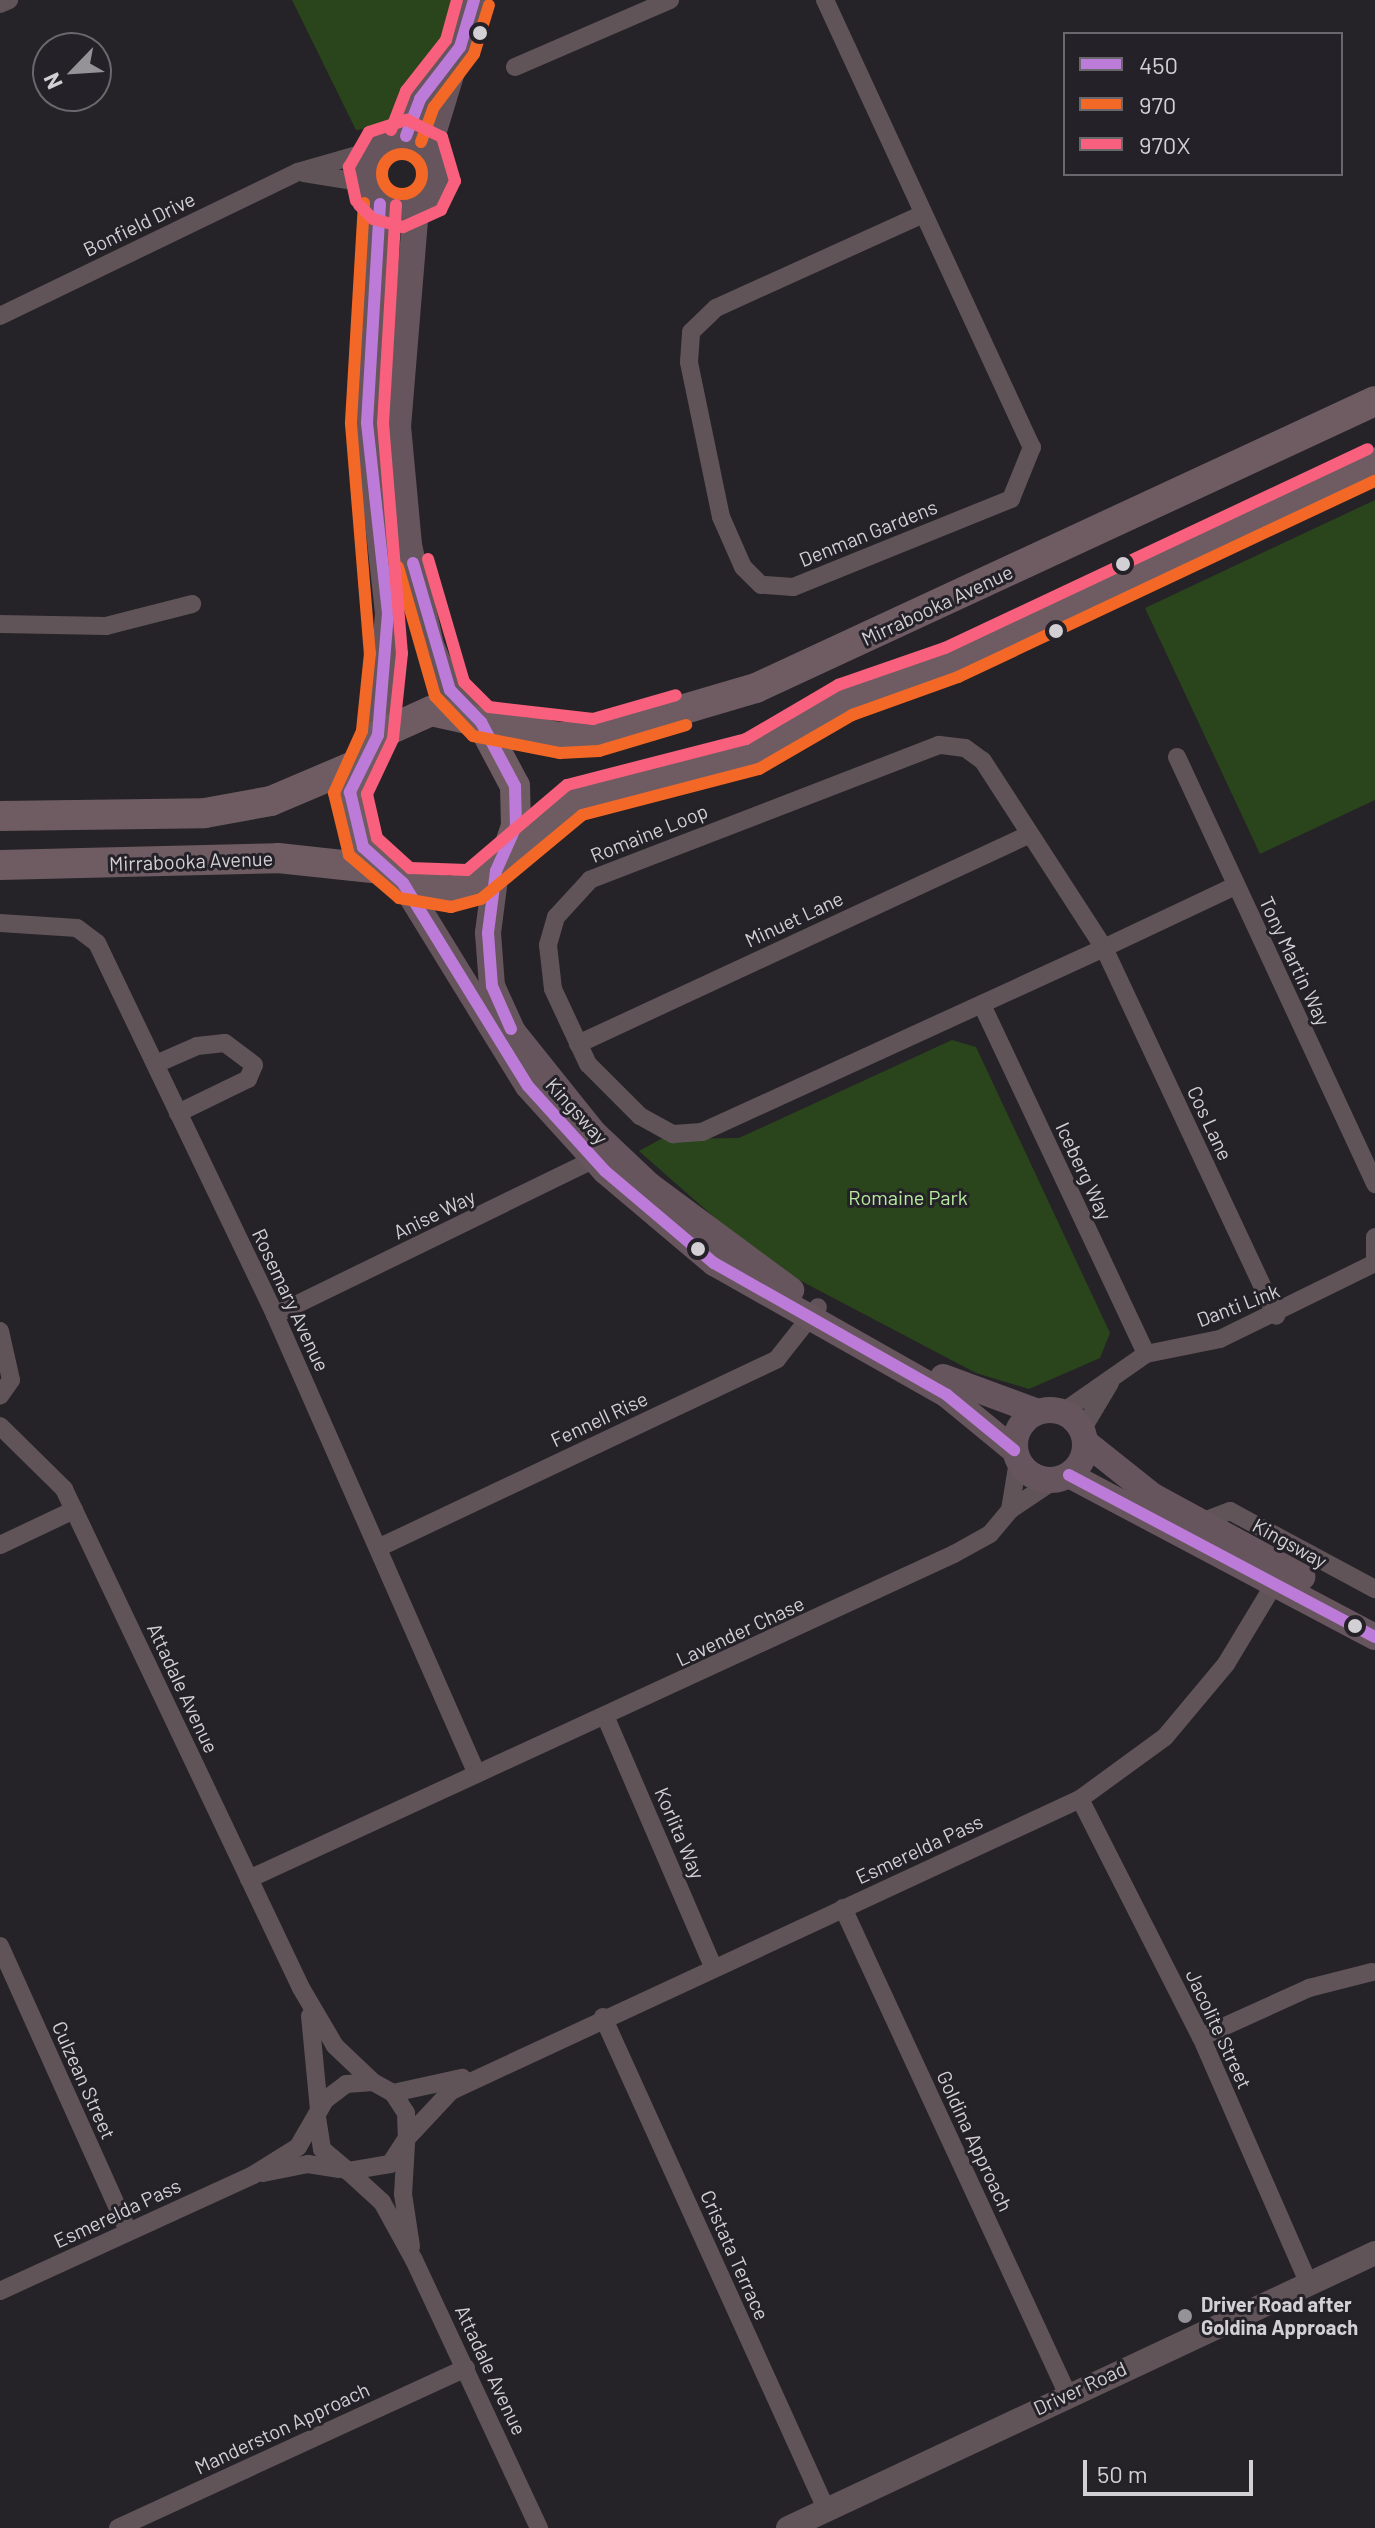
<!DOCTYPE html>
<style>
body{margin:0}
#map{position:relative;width:1375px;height:2528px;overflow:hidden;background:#252327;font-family:Barlow,sans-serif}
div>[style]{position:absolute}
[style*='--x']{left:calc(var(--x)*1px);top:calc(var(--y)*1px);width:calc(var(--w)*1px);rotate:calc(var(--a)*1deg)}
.green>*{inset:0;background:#2a451c}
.minor>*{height:18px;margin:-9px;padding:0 9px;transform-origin:9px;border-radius:9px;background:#605459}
.tertiary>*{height:24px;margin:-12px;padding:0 12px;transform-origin:12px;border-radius:12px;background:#605459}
.secondary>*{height:26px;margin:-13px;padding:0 13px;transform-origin:13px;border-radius:13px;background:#66555c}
.secondary>.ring{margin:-13px;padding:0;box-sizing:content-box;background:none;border:26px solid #66555c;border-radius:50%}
.primary>*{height:30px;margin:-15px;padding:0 15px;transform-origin:15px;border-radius:15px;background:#6f5c63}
.bus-1>*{height:12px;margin:-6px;padding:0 6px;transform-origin:6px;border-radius:6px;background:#bd7bd9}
.bus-2>*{height:12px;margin:-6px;padding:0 6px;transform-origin:6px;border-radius:6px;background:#f36827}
.bus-2>.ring{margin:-6px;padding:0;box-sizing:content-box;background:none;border:12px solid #f36827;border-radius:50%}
.bus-3>*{height:12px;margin:-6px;padding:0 6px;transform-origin:6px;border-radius:6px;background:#f8607d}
.dots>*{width:22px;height:22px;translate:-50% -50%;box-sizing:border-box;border:4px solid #242228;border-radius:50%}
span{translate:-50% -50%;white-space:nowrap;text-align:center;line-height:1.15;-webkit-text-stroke:6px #242228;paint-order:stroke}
.street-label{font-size:20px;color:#d2d0d5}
.park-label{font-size:20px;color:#b8eb9f}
.poi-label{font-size:20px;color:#d2d0d5;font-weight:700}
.left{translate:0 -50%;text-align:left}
.legend{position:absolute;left:1063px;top:32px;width:280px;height:144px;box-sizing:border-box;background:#242228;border:2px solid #6a686d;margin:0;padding:10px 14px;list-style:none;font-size:24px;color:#d2d0d5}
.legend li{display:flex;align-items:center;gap:16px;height:40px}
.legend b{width:40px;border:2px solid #6a686d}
.north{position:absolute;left:32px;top:32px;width:80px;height:80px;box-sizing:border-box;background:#242228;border:2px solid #6a686d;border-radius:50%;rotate:245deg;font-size:22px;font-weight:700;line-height:32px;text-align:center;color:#d2d0d5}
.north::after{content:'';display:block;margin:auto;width:28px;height:36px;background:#959398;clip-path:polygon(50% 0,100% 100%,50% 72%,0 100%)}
.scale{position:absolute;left:1083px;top:2460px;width:170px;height:36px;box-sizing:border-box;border:4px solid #d2d0d5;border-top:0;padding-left:10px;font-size:24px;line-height:28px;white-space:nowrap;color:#d2d0d5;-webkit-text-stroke:6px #242228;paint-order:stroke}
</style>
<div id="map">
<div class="green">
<div style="clip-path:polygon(292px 0,470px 0,460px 47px,406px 123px,356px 130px)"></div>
<div style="clip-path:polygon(1375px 500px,1375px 800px,1260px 854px,1145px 608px)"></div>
<div style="clip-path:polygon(952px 1040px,976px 1047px,1110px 1333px,1100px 1358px,1029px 1389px,976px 1373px,765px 1262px,639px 1151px,661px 1139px,739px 1138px)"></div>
</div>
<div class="minor">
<div style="--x:825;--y:0;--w:493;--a:65.2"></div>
<div style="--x:1032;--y:447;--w:56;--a:112"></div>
<div style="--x:1011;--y:499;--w:235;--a:158"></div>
<div style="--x:793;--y:587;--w:32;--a:-176"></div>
<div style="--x:761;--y:585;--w:25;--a:-135"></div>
<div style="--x:743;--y:567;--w:55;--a:-113.7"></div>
<div style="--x:721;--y:517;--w:158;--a:-101.7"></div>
<div style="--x:689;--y:362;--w:30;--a:-86"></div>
<div style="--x:691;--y:332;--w:35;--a:-44"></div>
<div style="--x:716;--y:308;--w:227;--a:-24.4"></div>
<div style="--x:0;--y:4;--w:10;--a:-24"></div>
<div style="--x:515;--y:67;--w:169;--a:-23.4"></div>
<div style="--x:304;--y:173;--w:63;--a:9.2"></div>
<div style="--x:0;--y:316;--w:331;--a:-25.8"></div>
<div style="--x:298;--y:172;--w:79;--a:-16.1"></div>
<div style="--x:0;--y:624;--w:106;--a:1.1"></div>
<div style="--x:106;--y:626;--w:89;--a:-14.3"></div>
<div style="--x:1177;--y:757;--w:471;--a:65.1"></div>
<div style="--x:1235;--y:886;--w:145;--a:154.7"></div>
<div style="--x:1104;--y:948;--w:223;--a:-122.9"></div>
<div style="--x:983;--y:761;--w:22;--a:-144"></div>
<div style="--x:965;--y:748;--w:26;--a:-173"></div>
<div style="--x:939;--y:745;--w:374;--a:158.9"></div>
<div style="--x:590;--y:880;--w:50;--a:132.6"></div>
<div style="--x:556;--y:917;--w:29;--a:106"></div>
<div style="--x:548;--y:945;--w:44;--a:83.5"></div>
<div style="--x:553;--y:989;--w:83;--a:65"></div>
<div style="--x:588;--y:1064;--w:74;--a:45"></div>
<div style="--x:640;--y:1116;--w:38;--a:29"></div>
<div style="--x:673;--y:1134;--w:29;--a:-4"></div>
<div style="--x:702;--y:1132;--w:442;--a:-24.6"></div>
<div style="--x:1104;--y:948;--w:406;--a:64.9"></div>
<div style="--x:0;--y:923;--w:77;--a:3.7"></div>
<div style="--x:77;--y:928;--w:25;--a:37"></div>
<div style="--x:97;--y:943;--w:412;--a:64.4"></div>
<div style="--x:275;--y:1315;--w:501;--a:66.25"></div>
<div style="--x:983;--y:1007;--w:383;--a:64.8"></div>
<div style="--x:578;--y:1044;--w:498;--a:-24.9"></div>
<div style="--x:156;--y:1064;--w:45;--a:-23.7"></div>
<div style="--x:197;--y:1046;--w:28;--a:-6"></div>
<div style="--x:225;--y:1043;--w:36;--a:37"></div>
<div style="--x:254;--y:1065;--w:15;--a:113"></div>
<div style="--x:248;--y:1079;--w:78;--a:154.1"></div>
<div style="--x:1375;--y:1237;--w:25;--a:90"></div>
<div style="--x:275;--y:1315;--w:365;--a:-26"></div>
<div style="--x:0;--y:1331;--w:50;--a:77.3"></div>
<div style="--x:11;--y:1380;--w:19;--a:125"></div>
<div style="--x:1063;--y:1412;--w:101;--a:-34.9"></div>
<div style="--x:1146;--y:1354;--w:76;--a:-11.5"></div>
<div style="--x:1220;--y:1339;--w:173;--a:-26.1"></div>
<div style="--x:0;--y:1426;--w:90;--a:44.5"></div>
<div style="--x:64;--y:1489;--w:552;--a:64.59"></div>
<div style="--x:301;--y:1988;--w:67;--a:59.6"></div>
<div style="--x:335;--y:2046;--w:52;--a:43.5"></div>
<div style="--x:1082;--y:1430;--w:55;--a:-59.2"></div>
<div style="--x:1010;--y:1510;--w:52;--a:-34"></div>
<div style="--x:1204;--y:1521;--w:28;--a:-21"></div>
<div style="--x:1230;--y:1511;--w:165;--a:28.3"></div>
<div style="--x:0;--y:1545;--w:82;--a:-25.3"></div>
<div style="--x:380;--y:1547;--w:439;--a:-25.3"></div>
<div style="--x:777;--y:1359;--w:66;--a:-51.7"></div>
<div style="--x:606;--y:1718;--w:270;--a:66.7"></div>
<div style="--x:1080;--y:1799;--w:267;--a:63.1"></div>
<div style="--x:1201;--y:2037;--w:267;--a:66.4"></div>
<div style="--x:249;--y:1879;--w:776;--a:-24.75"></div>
<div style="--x:954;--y:1554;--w:41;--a:-29.1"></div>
<div style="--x:990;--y:1534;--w:31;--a:-50"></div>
<div style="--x:1010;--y:1510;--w:50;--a:-80.7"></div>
<div style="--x:843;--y:1908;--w:534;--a:65.21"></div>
<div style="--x:0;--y:1946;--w:312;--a:65.8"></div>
<div style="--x:310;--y:2016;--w:94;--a:84.5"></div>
<div style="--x:603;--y:2017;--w:542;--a:65.61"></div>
<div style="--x:1201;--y:2037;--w:119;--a:-24.4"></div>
<div style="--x:1309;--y:1988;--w:65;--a:-14.3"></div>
<div style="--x:393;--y:2093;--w:71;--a:-12.3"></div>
<div style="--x:407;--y:2138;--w:64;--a:-46.9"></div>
<div style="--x:451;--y:2091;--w:693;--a:-24.9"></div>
<div style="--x:1080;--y:1799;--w:105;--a:-36.1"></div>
<div style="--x:1165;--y:1737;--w:95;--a:-50.1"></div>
<div style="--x:1226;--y:1664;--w:103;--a:-58.9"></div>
<div style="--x:406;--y:2144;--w:50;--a:93.4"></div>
<div style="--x:403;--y:2194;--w:53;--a:81.3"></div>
<div style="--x:348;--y:2171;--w:46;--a:42.4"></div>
<div style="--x:382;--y:2202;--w:66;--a:61.1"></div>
<div style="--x:414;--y:2260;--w:296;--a:65"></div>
<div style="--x:263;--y:2173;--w:46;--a:-11.3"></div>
<div style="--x:308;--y:2164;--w:32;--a:9"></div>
<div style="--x:0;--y:2291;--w:278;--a:-24.6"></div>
<div style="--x:253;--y:2175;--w:53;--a:-31.9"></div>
<div style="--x:298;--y:2147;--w:54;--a:-60.1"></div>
<div style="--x:325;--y:2100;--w:26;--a:-37"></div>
<div style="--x:346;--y:2084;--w:27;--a:-4"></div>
<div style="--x:373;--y:2082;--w:23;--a:29"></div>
<div style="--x:393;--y:2093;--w:24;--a:57"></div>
<div style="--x:406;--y:2113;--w:25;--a:88"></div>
<div style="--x:407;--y:2138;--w:31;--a:123"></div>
<div style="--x:390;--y:2164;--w:43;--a:170.5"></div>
<div style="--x:348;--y:2171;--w:34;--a:-140"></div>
<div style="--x:322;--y:2149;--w:30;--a:-99"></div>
<div style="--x:118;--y:2528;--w:383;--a:-24.7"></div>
</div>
<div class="tertiary">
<div style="--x:788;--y:2528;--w:648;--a:-25.1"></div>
</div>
<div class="secondary">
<div style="--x:406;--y:136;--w:40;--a:-69"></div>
<div style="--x:420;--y:99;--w:44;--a:-52.4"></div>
<div class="ring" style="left:365px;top:136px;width:48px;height:48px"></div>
<div style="--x:429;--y:147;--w:154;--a:-73"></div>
<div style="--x:416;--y:208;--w:219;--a:94.7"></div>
<div style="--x:398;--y:426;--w:120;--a:84.7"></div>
<div style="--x:409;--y:545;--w:102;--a:77.6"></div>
<div style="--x:431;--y:645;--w:49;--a:67.1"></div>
<div style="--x:450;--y:690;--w:35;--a:51"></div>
<div style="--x:378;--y:735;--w:122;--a:-85.3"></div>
<div style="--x:388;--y:613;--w:191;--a:-96.3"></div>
<div style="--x:367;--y:423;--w:219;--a:-86.6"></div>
<div style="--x:496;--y:871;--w:63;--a:97.4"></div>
<div style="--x:488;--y:933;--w:53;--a:85.7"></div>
<div style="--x:492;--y:986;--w:51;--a:65.5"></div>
<div style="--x:513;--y:1032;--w:129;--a:51.3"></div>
<div style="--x:594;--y:1133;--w:76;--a:43.4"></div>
<div style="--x:649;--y:1185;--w:177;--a:36.5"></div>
<div style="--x:403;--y:883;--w:238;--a:58.4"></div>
<div style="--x:528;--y:1086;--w:115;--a:47.8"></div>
<div style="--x:605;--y:1171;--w:143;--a:40.2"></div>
<div style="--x:714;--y:1263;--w:268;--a:29.5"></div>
<div style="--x:947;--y:1395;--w:87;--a:39.4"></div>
<div style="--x:943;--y:1377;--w:101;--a:20.2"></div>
<div class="ring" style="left:1015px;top:1410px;width:44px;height:44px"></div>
<div style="--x:1085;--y:1442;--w:87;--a:38.5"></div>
<div style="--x:1153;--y:1496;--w:170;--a:28.5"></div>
<div style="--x:1069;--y:1475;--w:346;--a:27.9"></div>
</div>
<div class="primary">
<div style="--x:481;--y:722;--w:79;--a:10.9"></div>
<div style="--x:559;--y:737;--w:37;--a:-3"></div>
<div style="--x:596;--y:735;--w:167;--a:-16.4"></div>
<div style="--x:756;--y:688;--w:682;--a:-24.87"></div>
<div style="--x:0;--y:816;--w:205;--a:-0.8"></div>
<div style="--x:205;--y:813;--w:67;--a:-10.3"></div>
<div style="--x:271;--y:801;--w:95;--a:-23"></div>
<div style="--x:503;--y:864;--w:40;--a:-71.1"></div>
<div style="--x:516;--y:826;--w:40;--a:-91.4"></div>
<div style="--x:515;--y:786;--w:72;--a:-118"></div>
<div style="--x:481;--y:722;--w:51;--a:-167.6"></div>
<div style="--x:431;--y:711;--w:58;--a:155.6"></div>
<div style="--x:378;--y:735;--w:64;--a:116.2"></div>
<div style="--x:350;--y:792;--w:57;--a:76.7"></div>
<div style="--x:363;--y:847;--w:54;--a:42"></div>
<div style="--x:403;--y:883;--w:49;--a:9.5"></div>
<div style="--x:451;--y:891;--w:25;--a:-16"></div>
<div style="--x:475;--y:884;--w:25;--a:-32"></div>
<div style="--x:496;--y:871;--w:105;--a:-42.3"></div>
<div style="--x:574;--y:800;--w:184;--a:-14.5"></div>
<div style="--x:752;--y:754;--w:108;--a:-30.1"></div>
<div style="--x:845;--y:700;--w:112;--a:-19.2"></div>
<div style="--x:951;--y:663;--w:469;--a:-25.3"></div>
<div style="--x:0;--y:865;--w:278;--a:-1.4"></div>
<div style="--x:278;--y:858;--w:104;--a:6.1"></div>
</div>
<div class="bus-1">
<div style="--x:406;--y:136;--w:40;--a:-69"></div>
<div style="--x:420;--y:99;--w:66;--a:-52.4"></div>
<div style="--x:460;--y:47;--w:49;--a:-73.4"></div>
<div style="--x:380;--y:204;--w:219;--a:93.4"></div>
<div style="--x:367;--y:423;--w:191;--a:83.7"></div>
<div style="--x:388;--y:613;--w:122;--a:94.7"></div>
<div style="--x:378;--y:735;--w:64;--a:116.2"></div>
<div style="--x:350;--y:792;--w:57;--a:76.7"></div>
<div style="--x:363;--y:847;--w:54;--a:42"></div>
<div style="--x:403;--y:883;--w:238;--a:58.4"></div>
<div style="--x:528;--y:1086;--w:115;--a:47.8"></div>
<div style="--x:605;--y:1171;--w:143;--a:40.2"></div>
<div style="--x:714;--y:1263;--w:268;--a:29.5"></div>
<div style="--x:947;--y:1395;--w:87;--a:39.4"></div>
<div style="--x:413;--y:563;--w:132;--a:73.8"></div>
<div style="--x:450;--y:690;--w:45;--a:45.9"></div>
<div style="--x:481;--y:722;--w:72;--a:62"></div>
<div style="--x:515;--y:786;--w:40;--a:88.6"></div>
<div style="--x:516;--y:826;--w:49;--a:114"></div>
<div style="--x:496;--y:871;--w:63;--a:97.4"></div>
<div style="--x:488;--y:933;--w:53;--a:85.7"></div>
<div style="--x:492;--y:986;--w:47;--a:66.2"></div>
<div style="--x:1069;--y:1475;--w:346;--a:27.9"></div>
</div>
<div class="bus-2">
<div style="--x:421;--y:142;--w:37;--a:-70"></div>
<div style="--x:434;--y:107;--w:66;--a:-53"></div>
<div style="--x:474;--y:54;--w:51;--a:-73"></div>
<div class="ring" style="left:382px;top:154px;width:28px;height:28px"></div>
<div style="--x:364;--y:203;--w:221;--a:93.4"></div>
<div style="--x:351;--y:424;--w:230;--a:85.3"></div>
<div style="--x:370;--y:653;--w:78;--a:95.9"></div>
<div style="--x:362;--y:731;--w:68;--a:114.3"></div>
<div style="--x:334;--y:793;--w:64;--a:76.4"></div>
<div style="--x:349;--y:855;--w:66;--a:40.7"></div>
<div style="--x:399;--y:898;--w:53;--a:9.8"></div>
<div style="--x:451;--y:907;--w:31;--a:-15"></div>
<div style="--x:481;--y:899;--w:131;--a:-39.7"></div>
<div style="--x:582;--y:815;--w:183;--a:-14.6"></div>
<div style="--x:759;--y:769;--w:108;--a:-30.1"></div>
<div style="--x:852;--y:715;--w:113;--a:-19.7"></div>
<div style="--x:958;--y:677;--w:461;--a:-25.2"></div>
<div style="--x:398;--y:567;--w:134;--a:74"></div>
<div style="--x:435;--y:696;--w:55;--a:46.5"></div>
<div style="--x:473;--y:736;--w:89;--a:11.1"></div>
<div style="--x:560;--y:753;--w:39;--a:-3"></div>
<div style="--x:599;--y:751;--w:91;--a:-16.6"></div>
</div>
<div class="bus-3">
<div style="--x:391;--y:130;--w:42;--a:-69"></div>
<div style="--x:406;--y:91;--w:65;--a:-51.9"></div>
<div style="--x:446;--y:40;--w:41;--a:-74.6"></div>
<div style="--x:356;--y:201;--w:35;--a:-102"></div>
<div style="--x:349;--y:167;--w:40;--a:-60.3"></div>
<div style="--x:369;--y:132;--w:40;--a:-18"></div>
<div style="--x:407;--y:120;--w:39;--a:26"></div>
<div style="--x:442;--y:137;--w:46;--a:73.5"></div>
<div style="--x:455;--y:181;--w:32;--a:116"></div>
<div style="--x:441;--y:210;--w:42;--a:155.9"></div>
<div style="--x:403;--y:227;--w:31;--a:-165"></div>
<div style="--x:373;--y:219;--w:20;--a:-135"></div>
<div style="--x:396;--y:205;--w:218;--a:93.4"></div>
<div style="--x:383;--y:423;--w:231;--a:85.3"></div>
<div style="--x:402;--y:653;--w:86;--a:96"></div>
<div style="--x:393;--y:739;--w:61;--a:115.3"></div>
<div style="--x:367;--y:794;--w:45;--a:77.2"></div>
<div style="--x:377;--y:838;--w:45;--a:42.3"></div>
<div style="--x:410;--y:868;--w:57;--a:2"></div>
<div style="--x:467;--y:870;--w:131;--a:-40.4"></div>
<div style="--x:567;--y:785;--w:185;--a:-14.4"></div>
<div style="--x:746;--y:739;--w:107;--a:-30.4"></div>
<div style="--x:838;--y:685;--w:113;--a:-19.1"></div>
<div style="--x:945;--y:648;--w:467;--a:-25.2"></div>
<div style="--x:428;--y:559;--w:128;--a:73.7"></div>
<div style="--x:464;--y:682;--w:35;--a:45"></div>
<div style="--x:489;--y:707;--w:105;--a:6.6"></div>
<div style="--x:593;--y:719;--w:86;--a:-16.1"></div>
</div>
<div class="dots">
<div style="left:480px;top:33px;background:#d2d0d5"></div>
<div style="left:1123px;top:564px;background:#d2d0d5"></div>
<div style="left:1056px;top:631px;background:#d2d0d5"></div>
<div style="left:698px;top:1249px;background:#d2d0d5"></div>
<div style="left:1355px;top:1626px;background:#d2d0d5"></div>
<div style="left:1185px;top:2316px;background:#959398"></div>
</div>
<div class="street-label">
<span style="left:139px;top:224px;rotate:-26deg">Bonfield Drive</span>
<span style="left:868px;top:533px;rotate:-22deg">Denman Gardens</span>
<span style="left:937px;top:605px;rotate:-25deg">Mirrabooka Avenue</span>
<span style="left:649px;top:833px;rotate:-22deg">Romaine Loop</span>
<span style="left:191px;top:861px;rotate:-2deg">Mirrabooka Avenue</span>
<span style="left:794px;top:919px;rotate:-25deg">Minuet Lane</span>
<span style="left:1295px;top:961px;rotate:65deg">Tony Martin Way</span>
<span style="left:577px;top:1111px;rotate:48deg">Kingsway</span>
<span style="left:1210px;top:1123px;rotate:65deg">Cos Lane</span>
<span style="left:1084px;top:1171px;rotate:65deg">Iceberg Way</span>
<span style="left:434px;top:1214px;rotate:-26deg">Anise Way</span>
<span style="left:291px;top:1300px;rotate:65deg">Rosemary Avenue</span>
<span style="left:1238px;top:1305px;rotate:-21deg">Danti Link</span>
<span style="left:599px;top:1419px;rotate:-25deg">Fennell Rise</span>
<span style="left:1290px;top:1543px;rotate:29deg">Kingsway</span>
<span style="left:740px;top:1631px;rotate:-25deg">Lavender Chase</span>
<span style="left:183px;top:1688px;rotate:65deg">Attadale Avenue</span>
<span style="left:680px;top:1833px;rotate:67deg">Korlita Way</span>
<span style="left:919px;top:1849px;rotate:-25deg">Esmerelda Pass</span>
<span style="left:1219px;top:2029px;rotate:65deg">Jacolite Street</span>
<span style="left:84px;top:2080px;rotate:66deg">Culzean Street</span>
<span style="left:975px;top:2141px;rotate:65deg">Goldina Approach</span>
<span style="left:117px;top:2213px;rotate:-25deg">Esmerelda Pass</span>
<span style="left:735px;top:2255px;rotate:66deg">Cristata Terrace</span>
<span style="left:491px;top:2370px;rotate:65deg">Attadale Avenue</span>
<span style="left:1080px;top:2388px;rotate:-25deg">Driver Road</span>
<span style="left:282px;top:2428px;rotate:-25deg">Manderston Approach</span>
</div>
<div class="park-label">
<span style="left:908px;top:1197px">Romaine Park</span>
</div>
<div class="poi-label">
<span class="left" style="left:1201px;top:2316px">Driver Road after<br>Goldina Approach</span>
</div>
<ul class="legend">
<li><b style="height:10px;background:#bd7bd9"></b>450</li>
<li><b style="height:10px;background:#f36827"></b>970</li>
<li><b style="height:10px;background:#f8607d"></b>970X</li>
</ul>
<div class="north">N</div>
<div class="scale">50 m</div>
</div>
